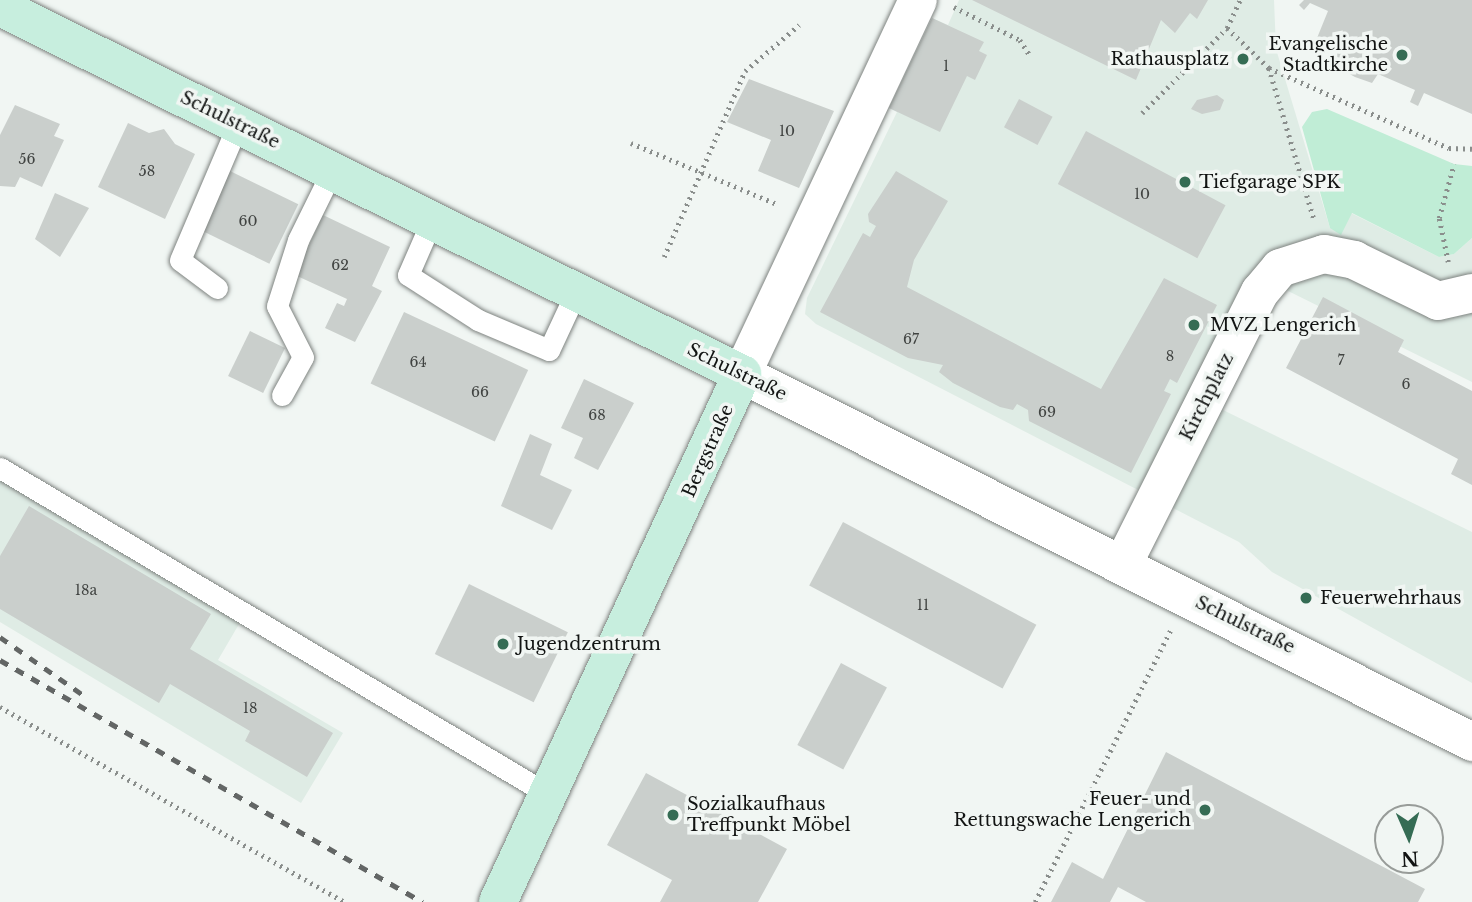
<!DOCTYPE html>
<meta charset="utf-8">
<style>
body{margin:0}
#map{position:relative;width:1472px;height:902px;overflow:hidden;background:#f1f6f3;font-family:"Libre Baskerville",serif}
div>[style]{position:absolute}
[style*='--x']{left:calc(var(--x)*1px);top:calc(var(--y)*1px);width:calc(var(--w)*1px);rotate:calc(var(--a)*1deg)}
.built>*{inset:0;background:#dfece5}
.green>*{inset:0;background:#c0edd6}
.building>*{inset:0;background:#cacfcc;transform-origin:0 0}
.path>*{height:4.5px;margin-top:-2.25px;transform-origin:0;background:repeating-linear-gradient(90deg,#8a8e8c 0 2px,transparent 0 7px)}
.roads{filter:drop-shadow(0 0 2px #7e8380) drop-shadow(0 0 2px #7e8380)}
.service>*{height:21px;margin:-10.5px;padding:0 10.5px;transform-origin:10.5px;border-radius:10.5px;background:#fff}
.minor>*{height:38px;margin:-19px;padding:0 19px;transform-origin:19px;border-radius:19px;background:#fff}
.tertiary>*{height:38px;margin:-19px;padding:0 19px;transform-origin:19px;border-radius:19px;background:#fff}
.secondary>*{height:38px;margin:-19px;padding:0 19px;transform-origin:19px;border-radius:19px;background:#c7eede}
.rail>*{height:5px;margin-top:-2.5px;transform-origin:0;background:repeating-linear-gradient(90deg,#636665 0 9px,transparent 0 18px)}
.dots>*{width:19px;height:19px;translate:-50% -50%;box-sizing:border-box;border:4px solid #f1f6f3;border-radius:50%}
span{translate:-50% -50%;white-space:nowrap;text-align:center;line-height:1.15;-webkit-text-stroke:7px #f1f6f3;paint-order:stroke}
.number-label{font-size:14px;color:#404341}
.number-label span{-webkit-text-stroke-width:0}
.poi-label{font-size:18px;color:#121413}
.right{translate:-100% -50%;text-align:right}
.left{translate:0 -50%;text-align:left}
.street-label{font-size:18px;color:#121413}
.north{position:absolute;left:1374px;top:804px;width:70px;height:70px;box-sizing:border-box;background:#f1f6f3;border:2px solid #989c99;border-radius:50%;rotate:177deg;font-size:19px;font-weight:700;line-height:28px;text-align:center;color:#121413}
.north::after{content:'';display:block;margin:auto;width:24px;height:32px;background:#356c54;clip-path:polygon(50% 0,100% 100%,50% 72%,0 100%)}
</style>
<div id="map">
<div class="built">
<div style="clip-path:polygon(959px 0,1274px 0,1276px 49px,1330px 228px,1351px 213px,1439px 257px,1454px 254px,1472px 238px,1472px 382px,1282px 288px,1221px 409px,1472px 532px,1472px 683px,1272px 572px,1239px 542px,816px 324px,805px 314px,807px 298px,897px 112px,889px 108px,932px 18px,948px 25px)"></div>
<div style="clip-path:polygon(0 473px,242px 619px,218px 660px,343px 733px,301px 803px,0 622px)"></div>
</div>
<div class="green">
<div style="clip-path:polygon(1327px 109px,1454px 164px,1472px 166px,1472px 238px,1454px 254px,1439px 257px,1352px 213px,1341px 235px,1330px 228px,1302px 127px,1312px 112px)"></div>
</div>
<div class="building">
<div style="clip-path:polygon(972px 0,1208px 0,1197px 19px,1190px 13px,1175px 33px,1161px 20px,1136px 80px)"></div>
<div style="clip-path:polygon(1304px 0,1472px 0,1472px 114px,1424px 93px,1418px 106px,1410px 102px,1415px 90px,1378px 74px,1372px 83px,1355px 77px,1335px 66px,1339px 58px,1317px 48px,1309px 52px,1307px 46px,1315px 43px,1328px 11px,1310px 3px,1304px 10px,1299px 5px)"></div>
<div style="clip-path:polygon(932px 18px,984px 42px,979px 51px,987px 55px,975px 80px,967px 76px,940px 132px,889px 108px)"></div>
<div style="clip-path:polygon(749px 79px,834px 111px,799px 188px,758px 171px,771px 140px,727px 122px)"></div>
<div style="clip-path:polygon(1217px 95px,1224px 100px,1220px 110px,1202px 114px,1191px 109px,1197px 100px)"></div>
<div style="left:1019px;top:99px;width:38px;height:32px;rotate:28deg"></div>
<div style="clip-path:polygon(15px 105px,60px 124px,54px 136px,64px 140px,42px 187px,20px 177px,15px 187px,0 186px,0 135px)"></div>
<div style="clip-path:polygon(128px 123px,149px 133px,164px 129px,175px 144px,195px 154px,165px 219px,98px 187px)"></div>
<div style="left:1086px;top:131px;width:158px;height:60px;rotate:28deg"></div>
<div style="left:230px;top:171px;width:76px;height:66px;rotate:26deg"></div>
<div style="clip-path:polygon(896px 171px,948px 201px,914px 260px,907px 287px,1101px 389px,1164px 278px,1217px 305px,1177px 383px,1170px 379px,1164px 391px,1171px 394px,1131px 473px,1029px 421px,1028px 410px,1017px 404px,1013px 410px,1000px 407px,953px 383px,939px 372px,943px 365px,908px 358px,820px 312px,863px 233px,870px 237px,876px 226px,869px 222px,868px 214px)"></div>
<div style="clip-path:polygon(55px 193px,89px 208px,60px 257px,35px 239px)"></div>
<div style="clip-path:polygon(323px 215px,390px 247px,372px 286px,382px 291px,355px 342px,325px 328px,337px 303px,344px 306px,347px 299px,295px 275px)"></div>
<div style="clip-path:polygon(1323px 297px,1404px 340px,1398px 352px,1472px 391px,1472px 485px,1451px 474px,1458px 459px,1286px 368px)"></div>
<div style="left:404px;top:312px;width:137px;height:79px;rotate:25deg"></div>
<div style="left:250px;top:331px;width:39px;height:50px;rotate:26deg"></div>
<div style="clip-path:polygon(584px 379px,634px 403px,598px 470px,574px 458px,583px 438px,561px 428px)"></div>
<div style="clip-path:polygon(530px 434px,552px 444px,540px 475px,572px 490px,552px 530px,501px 506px)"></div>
<div style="clip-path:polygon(29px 506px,211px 614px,190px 649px,333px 733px,307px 777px,245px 741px,250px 731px,170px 684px,159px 703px,0 609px,0 556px)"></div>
<div style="left:843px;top:522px;width:219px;height:72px;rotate:28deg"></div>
<div style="left:469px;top:584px;width:110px;height:78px;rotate:26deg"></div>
<div style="left:841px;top:663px;width:52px;height:93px;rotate:28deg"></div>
<div style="clip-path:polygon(1166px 752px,1425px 889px,1418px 902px,1146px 902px,1118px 887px,1110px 902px,1051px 902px,1072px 862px,1103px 879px)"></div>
<div style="clip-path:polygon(646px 773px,787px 849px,758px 902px,660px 902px,672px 880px,607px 845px)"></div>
</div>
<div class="path">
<div style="--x:954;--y:7;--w:74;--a:26.6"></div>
<div style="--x:1020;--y:40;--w:20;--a:57"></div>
<div style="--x:1227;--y:28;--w:58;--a:43.6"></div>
<div style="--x:1269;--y:68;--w:197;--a:24"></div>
<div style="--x:1449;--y:148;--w:23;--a:2"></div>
<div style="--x:1269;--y:68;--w:158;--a:73.4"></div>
<div style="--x:1142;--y:113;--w:120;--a:-45"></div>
<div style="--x:1227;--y:28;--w:31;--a:-65"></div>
<div style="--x:631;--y:143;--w:160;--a:22.7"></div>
<div style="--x:664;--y:257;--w:203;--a:-66.5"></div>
<div style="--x:745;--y:71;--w:71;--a:-40.4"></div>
<div style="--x:1448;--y:262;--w:45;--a:-101.6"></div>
<div style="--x:1439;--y:218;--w:56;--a:-74.5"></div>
<div style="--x:0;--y:707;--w:396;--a:29.5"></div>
<div style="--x:1035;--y:902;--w:303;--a:-63.5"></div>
</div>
<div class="roads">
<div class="service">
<div style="--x:432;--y:220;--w:60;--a:113.6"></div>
<div style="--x:408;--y:275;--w:83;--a:32.7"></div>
<div style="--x:478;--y:320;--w:77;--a:22.9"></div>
<div style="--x:549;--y:350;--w:64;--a:-65"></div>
<div style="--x:217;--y:288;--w:46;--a:-142.9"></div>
<div style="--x:180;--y:260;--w:148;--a:-66.9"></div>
<div style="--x:282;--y:395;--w:43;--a:-61.1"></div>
<div style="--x:303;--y:357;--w:57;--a:-117"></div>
<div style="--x:277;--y:306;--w:69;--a:-72.3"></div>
<div style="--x:298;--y:240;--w:77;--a:-63.8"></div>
<div style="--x:0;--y:468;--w:641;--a:30.76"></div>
</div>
<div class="minor">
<div style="--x:742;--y:374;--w:413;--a:-64.8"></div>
<div style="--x:1123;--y:564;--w:305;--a:-63.3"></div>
<div style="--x:1260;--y:292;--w:31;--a:-50"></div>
<div style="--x:1280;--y:268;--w:46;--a:-17.7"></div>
<div style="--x:1324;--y:254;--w:31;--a:11"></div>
<div style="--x:1354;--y:260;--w:93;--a:26"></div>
<div style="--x:1438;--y:301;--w:35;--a:-13"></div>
</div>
<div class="tertiary">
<div style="--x:742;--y:374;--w:818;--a:26.75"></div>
</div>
<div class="secondary">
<div style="--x:0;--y:7;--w:828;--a:26.32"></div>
<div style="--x:742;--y:374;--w:582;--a:114.8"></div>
</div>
</div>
<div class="rail">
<div style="--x:0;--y:637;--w:101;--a:34.9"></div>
<div style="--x:0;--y:660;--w:487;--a:29.8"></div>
</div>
<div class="dots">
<div style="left:1402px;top:55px;background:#356c54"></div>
<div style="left:1243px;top:59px;background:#356c54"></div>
<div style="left:1185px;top:182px;background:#356c54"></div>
<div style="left:1194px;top:325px;background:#356c54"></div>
<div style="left:1306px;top:598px;background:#356c54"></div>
<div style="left:503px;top:644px;background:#356c54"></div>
<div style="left:1205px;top:810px;background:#356c54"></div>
<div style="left:673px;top:815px;background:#356c54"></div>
</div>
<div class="number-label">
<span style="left:946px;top:66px">1</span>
<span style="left:787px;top:131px">10</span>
<span style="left:27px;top:159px">56</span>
<span style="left:147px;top:171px">58</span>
<span style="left:1142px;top:194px">10</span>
<span style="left:248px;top:221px">60</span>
<span style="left:340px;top:265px">62</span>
<span style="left:911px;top:339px">67</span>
<span style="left:1170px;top:356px">8</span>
<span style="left:1341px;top:360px">7</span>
<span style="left:418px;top:362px">64</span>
<span style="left:1406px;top:384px">6</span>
<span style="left:480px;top:392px">66</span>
<span style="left:1047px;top:412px">69</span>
<span style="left:597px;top:415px">68</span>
<span style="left:86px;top:590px">18a</span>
<span style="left:923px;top:605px">11</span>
<span style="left:250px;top:708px">18</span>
</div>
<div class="poi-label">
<span class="right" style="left:1388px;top:55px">Evangelische<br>Stadtkirche</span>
<span class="right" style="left:1229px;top:59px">Rathausplatz</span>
<span class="left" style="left:1199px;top:182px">Tiefgarage SPK</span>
<span class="left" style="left:1210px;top:325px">MVZ Lengerich</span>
<span class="left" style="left:1320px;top:598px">Feuerwehrhaus</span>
<span class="left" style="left:517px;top:644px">Jugendzentrum</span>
<span class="right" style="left:1191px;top:810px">Feuer- und<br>Rettungswache Lengerich</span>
<span class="left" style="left:687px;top:815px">Sozialkaufhaus<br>Treffpunkt Möbel</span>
</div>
<div class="street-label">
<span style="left:230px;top:120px;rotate:26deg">Schulstraße</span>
<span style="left:737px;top:372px;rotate:26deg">Schulstraße</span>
<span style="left:1207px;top:397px;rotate:-63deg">Kirchplatz</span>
<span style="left:708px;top:451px;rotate:-66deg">Bergstraße</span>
<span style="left:1245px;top:625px;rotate:26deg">Schulstraße</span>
</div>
<div class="north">N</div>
</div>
